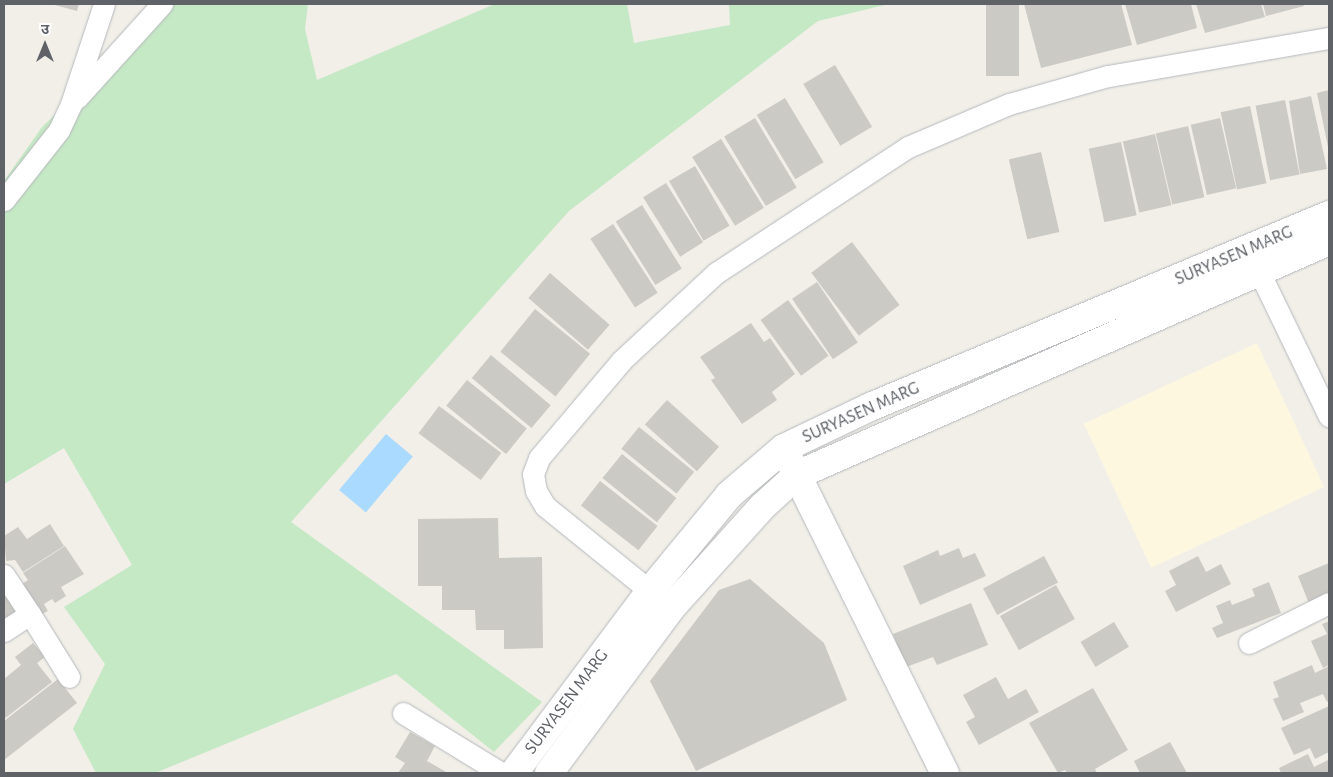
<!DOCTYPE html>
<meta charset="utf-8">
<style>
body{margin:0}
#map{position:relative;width:1333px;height:777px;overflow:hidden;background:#f1efe8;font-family:"Alegreya Sans","Noto Sans Devanagari",sans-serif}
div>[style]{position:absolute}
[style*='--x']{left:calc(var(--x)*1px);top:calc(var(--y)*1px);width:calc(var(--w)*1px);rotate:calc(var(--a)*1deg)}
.commercial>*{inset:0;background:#fef7e0;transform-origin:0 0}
.green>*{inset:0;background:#c5e8c5}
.water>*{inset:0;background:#aadaff;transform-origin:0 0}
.building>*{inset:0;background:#cccac5;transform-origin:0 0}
.roads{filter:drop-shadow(0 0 1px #b5b8bc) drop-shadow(0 0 1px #b5b8bc)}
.minor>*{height:21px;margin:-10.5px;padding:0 10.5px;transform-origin:10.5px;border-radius:10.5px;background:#fff}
.tertiary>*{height:28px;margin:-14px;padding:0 14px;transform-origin:14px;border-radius:14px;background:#fff}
span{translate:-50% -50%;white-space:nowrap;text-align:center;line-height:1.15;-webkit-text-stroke:4.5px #fff;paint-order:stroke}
.street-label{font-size:18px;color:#5f6368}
.frame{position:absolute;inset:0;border:5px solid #5f6368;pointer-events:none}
.north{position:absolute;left:20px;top:20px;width:50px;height:50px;-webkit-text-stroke:4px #fff;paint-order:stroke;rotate:0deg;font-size:14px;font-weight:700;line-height:20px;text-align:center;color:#5f6368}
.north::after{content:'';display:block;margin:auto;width:18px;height:22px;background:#5f6368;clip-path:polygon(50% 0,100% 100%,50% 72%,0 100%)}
</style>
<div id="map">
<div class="commercial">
<div style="left:1257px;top:343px;width:159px;height:191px;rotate:65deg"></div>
</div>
<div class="green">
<div style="clip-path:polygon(171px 4px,308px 4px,305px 29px,317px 80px,495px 4px,627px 4px,634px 43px,730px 25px,729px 4px,889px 4px,818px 21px,569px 211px,291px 522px,542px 702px,494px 752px,396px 674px,155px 773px,96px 773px,73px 729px,105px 664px,64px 607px,132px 565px,64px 448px,4px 484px,4px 181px,42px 127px)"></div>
</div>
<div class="water">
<div style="left:386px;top:434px;width:35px;height:73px;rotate:40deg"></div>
</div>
<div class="building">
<div style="clip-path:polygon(51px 4px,79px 4px,77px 11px)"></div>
<div style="left:986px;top:4px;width:33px;height:72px"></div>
<div style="clip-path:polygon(1024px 4px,1121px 4px,1132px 45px,1041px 68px)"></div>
<div style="clip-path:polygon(1125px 4px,1191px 4px,1197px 28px,1137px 45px)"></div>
<div style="clip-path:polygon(1196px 4px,1261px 4px,1265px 17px,1205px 33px)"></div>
<div style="clip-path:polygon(1263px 4px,1303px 4px,1304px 6px,1266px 16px)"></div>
<div style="left:835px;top:65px;width:72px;height:37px;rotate:59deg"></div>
<div style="clip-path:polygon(1329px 90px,1329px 147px,1328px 147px,1317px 93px)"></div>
<div style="clip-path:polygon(1311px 96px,1327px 169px,1300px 174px,1289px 101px)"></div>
<div style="left:785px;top:98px;width:75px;height:33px;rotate:59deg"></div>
<div style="left:1285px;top:100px;width:76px;height:30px;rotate:79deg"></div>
<div style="left:1250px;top:106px;width:79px;height:30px;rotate:78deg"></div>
<div style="left:755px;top:118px;width:81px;height:36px;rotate:59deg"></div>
<div style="left:1220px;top:118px;width:72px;height:30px;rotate:77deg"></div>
<div style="left:1188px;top:126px;width:73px;height:33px;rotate:77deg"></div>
<div style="left:1155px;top:134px;width:73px;height:33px;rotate:77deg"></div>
<div style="left:721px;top:139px;width:81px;height:34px;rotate:58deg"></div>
<div style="left:1121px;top:142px;width:75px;height:33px;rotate:78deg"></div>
<div style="left:1041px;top:152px;width:82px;height:33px;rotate:77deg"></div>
<div style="left:695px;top:166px;width:69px;height:30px;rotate:60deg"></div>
<div style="left:666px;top:183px;width:70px;height:27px;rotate:58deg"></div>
<div style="left:642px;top:205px;width:75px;height:31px;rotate:58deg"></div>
<div style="left:613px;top:224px;width:82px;height:27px;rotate:57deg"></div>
<div style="left:852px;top:242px;width:79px;height:51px;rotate:53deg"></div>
<div style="left:550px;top:273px;width:79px;height:33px;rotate:41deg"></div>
<div style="left:817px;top:282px;width:73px;height:30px;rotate:56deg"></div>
<div style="left:788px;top:300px;width:69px;height:34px;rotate:54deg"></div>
<div style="left:535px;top:309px;width:71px;height:55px;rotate:39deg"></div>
<div style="clip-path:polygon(751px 323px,764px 342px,770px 338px,795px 374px,772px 392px,777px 400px,742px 424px,711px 380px,715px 378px,700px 357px)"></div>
<div style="left:491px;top:355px;width:78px;height:30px;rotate:40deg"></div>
<div style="left:467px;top:380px;width:77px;height:33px;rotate:39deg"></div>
<div style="left:667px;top:400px;width:70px;height:33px;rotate:42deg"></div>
<div style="left:439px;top:406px;width:78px;height:34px;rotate:37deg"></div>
<div style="left:639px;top:427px;width:71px;height:28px;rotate:39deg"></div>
<div style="left:622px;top:454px;width:70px;height:31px;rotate:39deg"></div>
<div style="left:600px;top:481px;width:73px;height:31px;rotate:38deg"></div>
<div style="clip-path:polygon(498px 518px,499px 558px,542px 557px,543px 648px,504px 649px,504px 630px,476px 630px,475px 610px,442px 610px,442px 586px,418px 586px,418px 519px)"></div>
<div style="clip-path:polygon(50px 524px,64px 546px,23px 572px,15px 560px,6px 561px,4px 536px,18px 527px,27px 539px)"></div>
<div style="clip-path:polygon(65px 546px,84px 574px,61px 587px,66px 596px,55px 603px,52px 599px,44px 604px,48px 611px,42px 614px,22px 584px,28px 580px,23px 573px)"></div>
<div style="clip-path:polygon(959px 548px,963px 558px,975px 553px,986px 576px,920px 605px,903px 566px,938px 550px,940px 556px)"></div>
<div style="left:1044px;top:556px;width:30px;height:69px;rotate:62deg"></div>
<div style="clip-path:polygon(1198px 556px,1206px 572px,1221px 564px,1231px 584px,1176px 612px,1165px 591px,1176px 585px,1169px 571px)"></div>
<div style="clip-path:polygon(1329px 563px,1329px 596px,1310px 606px,1298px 576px)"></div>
<div style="clip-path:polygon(750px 579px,824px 643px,847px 700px,696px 771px,650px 681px,719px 590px)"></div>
<div style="clip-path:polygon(1269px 582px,1281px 613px,1217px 638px,1212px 628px,1223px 623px,1216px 606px,1230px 600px,1232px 605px,1255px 596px,1252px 589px)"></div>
<div style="left:1056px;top:585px;width:39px;height:64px;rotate:61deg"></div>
<div style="clip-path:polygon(4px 592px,17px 615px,4px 623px)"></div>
<div style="clip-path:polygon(971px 603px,988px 645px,937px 665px,933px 657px,906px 667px,893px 634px)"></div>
<div style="clip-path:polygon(1329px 621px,1329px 665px,1323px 668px,1311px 641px,1327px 634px,1322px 624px)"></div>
<div style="left:1114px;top:622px;width:29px;height:39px;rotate:59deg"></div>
<div style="clip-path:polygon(33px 643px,45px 657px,37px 663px,52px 682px,4px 719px,4px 679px,21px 665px,15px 657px)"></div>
<div style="clip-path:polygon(1312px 665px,1315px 673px,1329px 666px,1329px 701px,1327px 702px,1323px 694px,1300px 703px,1304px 712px,1283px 721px,1273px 699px,1279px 697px,1273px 682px)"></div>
<div style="clip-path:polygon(996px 677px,1008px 699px,1026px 689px,1039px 712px,979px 745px,966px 722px,975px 717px,963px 695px)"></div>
<div style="clip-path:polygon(58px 679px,77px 703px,4px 760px,4px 721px)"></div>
<div style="clip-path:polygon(1093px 688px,1128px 750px,1095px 769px,1097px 773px,1067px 773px,1065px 770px,1058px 773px,1029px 723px)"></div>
<div style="clip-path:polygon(1329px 706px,1329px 752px,1315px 759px,1310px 748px,1294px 755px,1281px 728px)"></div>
<div style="clip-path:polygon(410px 732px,435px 746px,427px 761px,448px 773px,398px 773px,405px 763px,395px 757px)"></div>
<div style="clip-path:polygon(1170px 742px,1187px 773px,1140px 773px,1134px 761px)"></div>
<div style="clip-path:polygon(1308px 754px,1314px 767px,1328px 760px,1329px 773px,1281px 773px,1279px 768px)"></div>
</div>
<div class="roads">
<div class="minor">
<div style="--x:77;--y:98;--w:127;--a:-47.9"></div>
<div style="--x:4;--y:200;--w:89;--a:-51.8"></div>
<div style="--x:59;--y:130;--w:29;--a:-65"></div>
<div style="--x:71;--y:104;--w:105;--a:-71.7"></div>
<div style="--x:1252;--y:257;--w:177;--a:64.2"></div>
<div style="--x:4;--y:575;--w:47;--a:56.3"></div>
<div style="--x:30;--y:614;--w:31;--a:147"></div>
<div style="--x:650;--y:591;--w:135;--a:-141"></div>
<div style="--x:545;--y:506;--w:17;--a:-121"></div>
<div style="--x:536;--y:491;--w:17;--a:-100"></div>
<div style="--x:533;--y:474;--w:17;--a:-69"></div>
<div style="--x:539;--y:458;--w:128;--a:-49.7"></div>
<div style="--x:622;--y:360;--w:128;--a:-42.8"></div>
<div style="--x:716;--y:273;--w:230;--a:-33.3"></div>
<div style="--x:908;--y:147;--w:110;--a:-23.1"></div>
<div style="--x:1009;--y:104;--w:103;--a:-15.8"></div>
<div style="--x:1108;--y:76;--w:224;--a:-9.8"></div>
<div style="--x:30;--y:614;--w:74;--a:58.2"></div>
<div style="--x:1249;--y:643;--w:89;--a:-26.6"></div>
<div style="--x:403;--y:713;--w:115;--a:31.5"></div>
</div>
<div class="tertiary">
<div style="--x:789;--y:459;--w:351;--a:63.6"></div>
<div style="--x:514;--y:773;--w:227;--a:-53.2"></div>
<div style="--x:650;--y:591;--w:124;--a:-50.5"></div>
<div style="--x:729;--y:495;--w:72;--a:-40.5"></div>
<div style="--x:784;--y:448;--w:95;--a:-25.5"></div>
<div style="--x:870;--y:407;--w:498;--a:-22.7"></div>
<div style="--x:549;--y:773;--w:207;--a:-53.5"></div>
<div style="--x:672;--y:607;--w:136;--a:-48"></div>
<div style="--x:763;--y:506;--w:46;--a:-42.4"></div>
<div style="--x:797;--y:475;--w:581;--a:-23.74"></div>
</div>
</div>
<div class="street-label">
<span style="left:1234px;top:256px;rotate:-23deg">SURYASEN MARG</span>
<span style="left:861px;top:413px;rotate:-24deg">SURYASEN MARG</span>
<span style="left:567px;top:702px;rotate:-53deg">SURYASEN MARG</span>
</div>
<div class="frame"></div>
<div class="north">उ</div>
</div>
